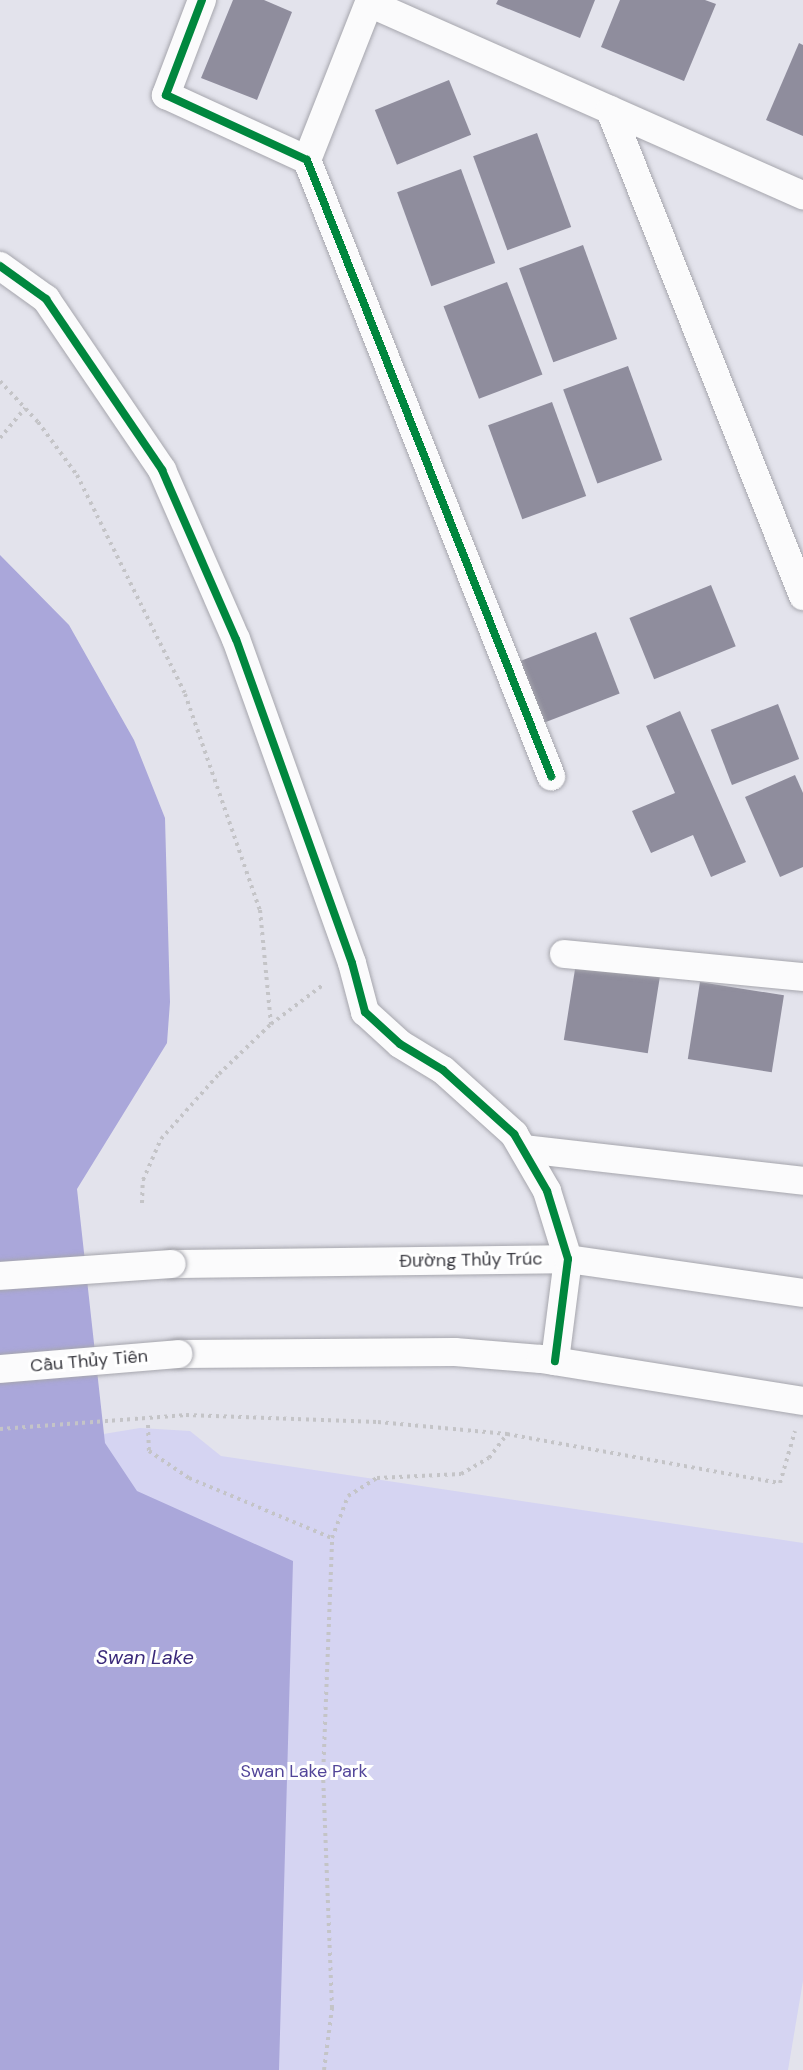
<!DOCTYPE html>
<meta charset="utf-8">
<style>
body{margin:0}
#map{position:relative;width:803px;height:2070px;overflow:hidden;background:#e3e3ec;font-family:"DM Sans",sans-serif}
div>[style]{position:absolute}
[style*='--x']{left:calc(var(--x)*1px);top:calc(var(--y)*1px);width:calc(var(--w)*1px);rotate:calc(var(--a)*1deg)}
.green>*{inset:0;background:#d5d4f2}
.water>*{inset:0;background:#aaa7da}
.building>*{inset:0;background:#8f8d9d;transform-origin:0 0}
.path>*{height:4px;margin-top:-2px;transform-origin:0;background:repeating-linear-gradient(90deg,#c4c4c7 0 3px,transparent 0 7.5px)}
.roads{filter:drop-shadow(0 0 2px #a6a6ad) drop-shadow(0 0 2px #a6a6ad)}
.minor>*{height:28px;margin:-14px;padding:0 14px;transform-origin:14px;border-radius:14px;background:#fbfbfc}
.path-bridge>*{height:4px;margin-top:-2px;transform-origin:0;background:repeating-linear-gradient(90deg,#c4c4c7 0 3px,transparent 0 7.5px)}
.bridges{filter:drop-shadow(0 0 2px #a6a6ad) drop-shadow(0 0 2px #a6a6ad)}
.minor-bridge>*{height:28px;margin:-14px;padding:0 14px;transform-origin:14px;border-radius:14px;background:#fbfbfc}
.cycleway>*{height:8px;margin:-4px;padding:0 4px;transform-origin:4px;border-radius:4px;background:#00873e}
span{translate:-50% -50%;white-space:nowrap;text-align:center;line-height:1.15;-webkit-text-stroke:6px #fff;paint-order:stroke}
.street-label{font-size:18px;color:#3b3b42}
.park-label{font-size:18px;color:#524599}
.water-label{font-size:20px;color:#3a297a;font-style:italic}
</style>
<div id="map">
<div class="green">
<div style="clip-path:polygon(140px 1428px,190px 1431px,221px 1456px,803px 1543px,803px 1981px,788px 2070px,0 2070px,0 1451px)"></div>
</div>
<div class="water">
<div style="clip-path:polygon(0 555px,69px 625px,134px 740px,165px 818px,170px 1002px,167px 1043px,77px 1189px,105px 1443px,137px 1491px,293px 1561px,279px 2070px,0 2070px)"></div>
</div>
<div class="building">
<div style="clip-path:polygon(233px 0,264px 0,292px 12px,257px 100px,201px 78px)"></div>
<div style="clip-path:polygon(498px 0,595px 0,580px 38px,496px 4px)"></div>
<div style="clip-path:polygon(620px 0,705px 0,716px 4px,684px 81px,601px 47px)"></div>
<div style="clip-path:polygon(799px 43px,803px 45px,803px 136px,766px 120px)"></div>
<div style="left:449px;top:80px;width:59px;height:80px;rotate:68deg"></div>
<div style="left:537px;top:133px;width:100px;height:68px;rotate:70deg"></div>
<div style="left:461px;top:169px;width:100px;height:68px;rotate:70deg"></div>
<div style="left:583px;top:245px;width:100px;height:68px;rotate:70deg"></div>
<div style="left:507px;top:282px;width:99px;height:68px;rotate:69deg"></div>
<div style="left:628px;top:366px;width:100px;height:69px;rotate:70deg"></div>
<div style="left:552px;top:402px;width:100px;height:68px;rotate:70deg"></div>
<div style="left:711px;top:585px;width:66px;height:88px;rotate:68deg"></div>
<div style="left:596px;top:632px;width:66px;height:88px;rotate:69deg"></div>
<div style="left:778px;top:704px;width:59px;height:72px;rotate:69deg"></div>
<div style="clip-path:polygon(680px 711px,746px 862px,711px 877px,693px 835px,651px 853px,632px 811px,675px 793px,646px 726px)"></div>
<div style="clip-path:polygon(795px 775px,803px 793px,803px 867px,780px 877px,745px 797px)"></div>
<div style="left:576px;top:963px;width:85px;height:78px;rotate:9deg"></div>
<div style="left:700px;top:982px;width:85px;height:78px;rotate:9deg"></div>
</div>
<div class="path">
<div style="--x:0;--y:381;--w:56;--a:47.2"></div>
<div style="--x:38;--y:422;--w:66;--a:53.7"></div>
<div style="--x:77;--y:475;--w:244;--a:63.7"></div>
<div style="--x:185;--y:694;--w:229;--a:70.9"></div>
<div style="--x:260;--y:910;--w:115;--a:84.5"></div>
<div style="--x:0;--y:438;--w:39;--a:-50"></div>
<div style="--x:142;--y:1203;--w:23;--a:-88"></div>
<div style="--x:143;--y:1180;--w:45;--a:-66.3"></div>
<div style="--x:161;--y:1139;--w:87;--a:-48.3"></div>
<div style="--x:219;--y:1074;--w:72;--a:-43.9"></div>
<div style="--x:271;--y:1024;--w:66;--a:-37"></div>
<div style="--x:186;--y:1415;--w:192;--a:2.1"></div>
<div style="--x:378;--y:1422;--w:130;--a:5.3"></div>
<div style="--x:507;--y:1434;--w:277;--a:10.2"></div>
<div style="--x:780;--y:1483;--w:54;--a:-73.9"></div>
<div style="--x:148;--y:1425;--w:26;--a:88"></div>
<div style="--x:149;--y:1451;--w:48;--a:34"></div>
<div style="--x:189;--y:1478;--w:155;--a:22.8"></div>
<div style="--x:324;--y:2070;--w:63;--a:-82.6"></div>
<div style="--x:332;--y:2008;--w:231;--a:-92.2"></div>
<div style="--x:323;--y:1777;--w:239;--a:-87.8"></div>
<div style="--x:332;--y:1538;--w:45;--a:-69.1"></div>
<div style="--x:348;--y:1496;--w:34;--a:-32"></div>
<div style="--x:377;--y:1478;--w:84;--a:-2.7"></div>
<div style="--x:461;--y:1474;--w:32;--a:-30"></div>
<div style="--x:489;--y:1458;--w:30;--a:-53"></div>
</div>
<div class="roads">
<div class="minor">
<div style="--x:202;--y:0;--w:102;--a:110.8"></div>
<div style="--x:166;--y:95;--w:155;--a:24.7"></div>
<div style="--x:307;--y:160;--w:663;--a:68.39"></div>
<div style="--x:370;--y:0;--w:3;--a:108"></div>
<div style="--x:369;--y:3;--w:475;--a:23.9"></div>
<div style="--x:610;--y:110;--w:523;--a:68.34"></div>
<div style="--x:307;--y:160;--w:169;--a:-68.5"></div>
<div style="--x:0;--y:266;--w:57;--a:35.7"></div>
<div style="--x:46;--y:299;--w:207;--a:55.8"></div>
<div style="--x:162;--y:470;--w:184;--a:66.4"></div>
<div style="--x:236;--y:639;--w:344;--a:70.3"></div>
<div style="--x:352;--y:963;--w:51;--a:75.1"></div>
<div style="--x:365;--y:1012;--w:47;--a:42.4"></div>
<div style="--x:400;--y:1044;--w:50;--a:31.2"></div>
<div style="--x:443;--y:1070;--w:96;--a:42"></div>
<div style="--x:514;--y:1134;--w:66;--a:59.9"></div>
<div style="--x:547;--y:1191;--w:71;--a:72.8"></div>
<div style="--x:568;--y:1259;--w:103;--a:97.3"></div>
<div style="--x:564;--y:954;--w:240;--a:5.5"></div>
<div style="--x:524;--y:1149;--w:281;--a:6.5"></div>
<div style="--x:172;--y:1264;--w:396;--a:-0.7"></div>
<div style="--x:568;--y:1259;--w:237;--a:8.2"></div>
<div style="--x:178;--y:1354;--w:277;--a:-0.4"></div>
<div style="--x:455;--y:1352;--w:86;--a:4.7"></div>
<div style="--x:541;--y:1359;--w:265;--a:9.1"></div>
</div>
</div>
<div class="path-bridge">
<div style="--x:0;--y:1429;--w:187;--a:-4.3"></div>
</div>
<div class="bridges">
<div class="minor-bridge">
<div style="--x:0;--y:1276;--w:172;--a:-4"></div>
<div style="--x:0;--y:1369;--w:179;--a:-4.8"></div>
</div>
</div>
<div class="cycleway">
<div style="--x:202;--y:0;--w:102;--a:110.8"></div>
<div style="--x:166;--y:95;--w:155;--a:24.7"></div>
<div style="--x:307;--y:160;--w:663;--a:68.39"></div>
<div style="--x:0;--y:266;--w:57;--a:35.7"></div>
<div style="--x:46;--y:299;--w:207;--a:55.8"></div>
<div style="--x:162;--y:470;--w:184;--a:66.4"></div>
<div style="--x:236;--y:639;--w:344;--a:70.3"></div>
<div style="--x:352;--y:963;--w:51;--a:75.1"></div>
<div style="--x:365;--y:1012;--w:47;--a:42.4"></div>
<div style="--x:400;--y:1044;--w:50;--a:31.2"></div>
<div style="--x:443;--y:1070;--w:96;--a:42"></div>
<div style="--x:514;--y:1134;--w:66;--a:59.9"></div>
<div style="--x:547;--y:1191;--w:71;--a:72.8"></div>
<div style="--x:568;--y:1259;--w:103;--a:97.3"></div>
</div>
<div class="street-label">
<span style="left:471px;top:1260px;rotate:-1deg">Đường Thủy Trúc</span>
<span style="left:89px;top:1361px;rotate:-5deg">Cầu Thủy Tiên</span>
</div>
<div class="park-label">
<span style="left:304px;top:1771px">Swan Lake Park</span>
</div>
<div class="water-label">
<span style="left:145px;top:1657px">Swan Lake</span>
</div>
</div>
